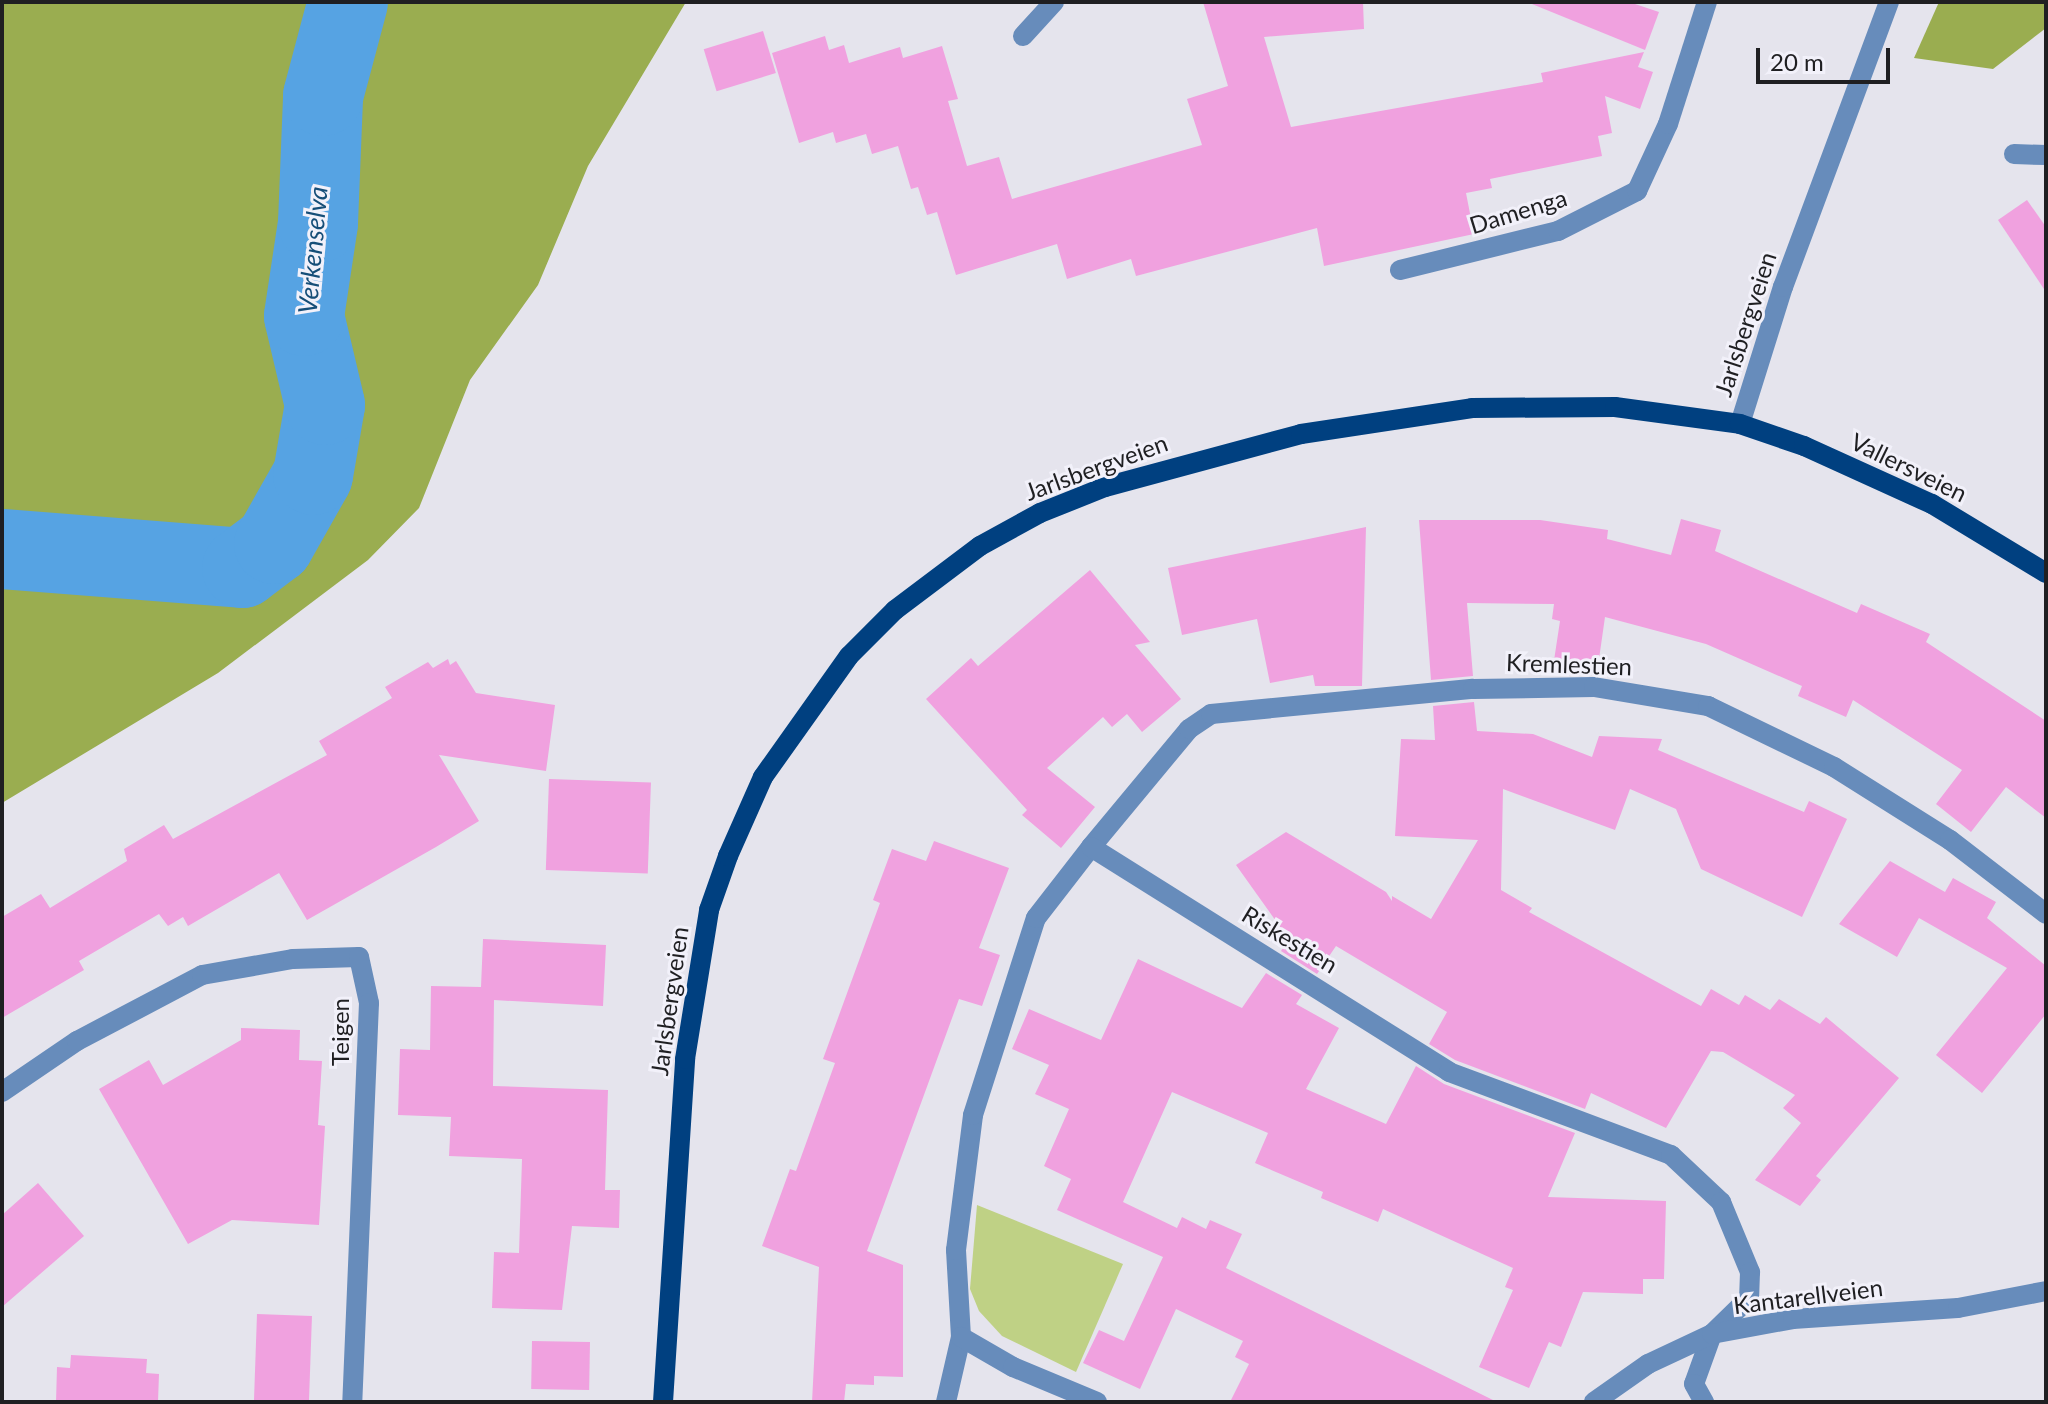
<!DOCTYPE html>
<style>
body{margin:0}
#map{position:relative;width:2048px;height:1404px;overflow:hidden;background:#e5e4ed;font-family:Lato,sans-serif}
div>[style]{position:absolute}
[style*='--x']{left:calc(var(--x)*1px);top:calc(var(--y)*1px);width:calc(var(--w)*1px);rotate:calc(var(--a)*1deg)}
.green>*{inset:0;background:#bfd185}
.forest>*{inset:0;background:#9aad50}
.river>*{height:80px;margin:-40px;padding:0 40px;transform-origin:40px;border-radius:40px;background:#56a3e3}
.building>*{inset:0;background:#f0a1df;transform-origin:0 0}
.minor>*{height:20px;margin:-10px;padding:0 10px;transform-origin:10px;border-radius:10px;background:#678cbb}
.major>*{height:20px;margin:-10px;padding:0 10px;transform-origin:10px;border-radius:10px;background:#004080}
span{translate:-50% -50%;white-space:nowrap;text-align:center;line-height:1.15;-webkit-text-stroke:6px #f2f1fa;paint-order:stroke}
.street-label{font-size:24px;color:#1f1f22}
.water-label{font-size:26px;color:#164e78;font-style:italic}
.frame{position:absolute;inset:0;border:4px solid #1f1f22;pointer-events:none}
.scale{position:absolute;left:1756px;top:48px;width:134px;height:36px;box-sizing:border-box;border:4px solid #1f1f22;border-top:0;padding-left:10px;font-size:24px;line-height:28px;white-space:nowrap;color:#1f1f22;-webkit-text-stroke:6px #f2f1fa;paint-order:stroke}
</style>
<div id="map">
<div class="green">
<div style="clip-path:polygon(977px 1205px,1123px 1264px,1076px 1372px,1002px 1336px,979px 1311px,970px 1289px)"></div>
</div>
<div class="forest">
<div style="clip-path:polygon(2px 2px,686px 2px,588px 166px,538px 285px,470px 380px,419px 508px,368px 560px,218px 673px,2px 803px)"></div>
<div style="clip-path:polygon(1939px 2px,2046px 2px,2046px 28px,1993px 69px,1914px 58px)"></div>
</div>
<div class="river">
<div style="--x:2;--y:549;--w:241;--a:4.5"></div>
<div style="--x:242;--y:568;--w:40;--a:-37"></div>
<div style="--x:274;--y:544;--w:79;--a:-60.5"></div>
<div style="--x:313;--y:475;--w:71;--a:-80.3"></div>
<div style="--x:325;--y:405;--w:91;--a:-103.3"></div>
<div style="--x:304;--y:316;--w:94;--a:-81.4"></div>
<div style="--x:318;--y:223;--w:127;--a:-87.7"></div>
<div style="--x:323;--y:96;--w:97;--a:-75.1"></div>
</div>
<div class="building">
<div style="clip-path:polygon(1203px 2px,1363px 2px,1364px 29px,1264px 37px,1291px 127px,1543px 82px,1541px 73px,1644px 52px,1638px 67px,1653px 72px,1640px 109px,1605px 96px,1612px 133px,1598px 136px,1602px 156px,1490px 179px,1492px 188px,1466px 193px,1474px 234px,1324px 266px,1317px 228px,1136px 276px,1131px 259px,1067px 279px,1057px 244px,956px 275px,937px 212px,927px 215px,918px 187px,911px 189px,898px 146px,872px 154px,866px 134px,836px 143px,833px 132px,799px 143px,772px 53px,825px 36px,829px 50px,844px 45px,849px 63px,900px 47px,903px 58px,942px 46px,958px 99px,948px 101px,967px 166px,999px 157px,1012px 199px,1202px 145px,1187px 99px,1228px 86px)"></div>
<div style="clip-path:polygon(1527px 2px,1629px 2px,1659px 12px,1645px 50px)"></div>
<div style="left:763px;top:31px;width:44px;height:62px;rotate:73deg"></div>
<div style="clip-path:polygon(2027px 200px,2046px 227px,2046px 292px,1998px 220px)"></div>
<div style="clip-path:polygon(1681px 519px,1721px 530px,1715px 551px,1857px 613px,1861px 604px,1930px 634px,1926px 642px,2046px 721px,2046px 818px,2006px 787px,1971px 832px,1936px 804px,1962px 770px,1853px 700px,1846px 717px,1798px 696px,1802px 686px,1706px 644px,1605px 617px,1597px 673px,1553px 667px,1560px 621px,1552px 619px,1554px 604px,1467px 603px,1473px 676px,1431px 680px,1419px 520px,1540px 520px,1608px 530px,1607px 539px,1671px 555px)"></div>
<div style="clip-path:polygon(1366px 527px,1362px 686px,1315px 686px,1313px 675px,1270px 683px,1257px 619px,1182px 635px,1168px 568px)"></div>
<div style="clip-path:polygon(1090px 570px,1150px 642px,1135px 645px,1181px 699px,1142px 732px,1127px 714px,1112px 727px,1103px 717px,1047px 768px,1095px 807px,1061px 848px,1022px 815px,1027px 810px,926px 699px,971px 658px,978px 666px)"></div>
<div style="clip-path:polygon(448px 659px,450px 665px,456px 661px,476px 693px,555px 705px,546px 771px,439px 755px,479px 821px,436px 847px,307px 920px,279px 873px,188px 926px,183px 917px,168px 926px,159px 914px,79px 961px,84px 970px,2px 1018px,2px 917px,41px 894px,50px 908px,127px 861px,124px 849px,164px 825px,173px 839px,327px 755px,319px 741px,392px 698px,385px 687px,428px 662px,433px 668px)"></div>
<div style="clip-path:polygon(1474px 702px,1477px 731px,1533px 734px,1592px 757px,1599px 736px,1662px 739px,1658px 750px,1804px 812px,1809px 801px,1847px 819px,1802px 917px,1701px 869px,1676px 809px,1630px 789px,1615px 830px,1503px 789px,1501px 890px,1532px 908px,1529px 912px,1701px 1006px,1711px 989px,1739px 1005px,1745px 995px,1770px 1010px,1779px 999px,1820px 1024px,1826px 1017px,1899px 1078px,1816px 1176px,1821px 1180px,1800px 1206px,1755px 1180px,1801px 1123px,1783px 1108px,1795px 1095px,1723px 1052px,1711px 1051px,1666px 1128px,1591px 1093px,1585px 1109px,1455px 1060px,1429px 1044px,1447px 1012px,1336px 946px,1317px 974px,1281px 951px,1286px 943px,1283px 931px,1236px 865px,1286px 832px,1386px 892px,1392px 901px,1392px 896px,1431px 919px,1478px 840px,1395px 836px,1401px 739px,1435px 740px,1433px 706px)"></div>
<div style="left:549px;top:779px;width:102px;height:91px;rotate:2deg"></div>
<div style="clip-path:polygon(934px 841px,1009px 868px,979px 948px,1000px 955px,982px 1006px,959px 999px,867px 1251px,903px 1265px,903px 1377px,874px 1376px,874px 1385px,846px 1384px,844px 1402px,812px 1402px,819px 1267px,762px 1246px,790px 1169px,796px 1171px,835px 1063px,823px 1059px,880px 903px,873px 900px,892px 849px,926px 861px)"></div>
<div style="clip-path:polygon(1890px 861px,1945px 892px,1953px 878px,1996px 902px,1987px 918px,2046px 966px,2046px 1014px,1982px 1093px,1936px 1055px,2007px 968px,1919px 918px,1897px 957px,1839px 924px)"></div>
<div style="clip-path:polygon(483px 939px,606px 945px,603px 1006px,494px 1000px,493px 1086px,608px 1090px,605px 1190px,620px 1190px,619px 1228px,572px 1226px,562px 1310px,492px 1308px,494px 1252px,519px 1253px,522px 1159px,449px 1156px,451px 1117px,398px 1115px,400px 1049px,430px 1050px,431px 986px,481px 987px)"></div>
<div style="clip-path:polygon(1138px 959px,1242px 1008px,1266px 973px,1302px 995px,1296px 1004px,1339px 1028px,1306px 1089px,1386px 1124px,1416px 1066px,1444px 1084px,1575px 1133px,1548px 1197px,1666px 1201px,1664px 1279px,1643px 1279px,1643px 1294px,1583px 1292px,1561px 1347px,1549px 1342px,1529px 1388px,1479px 1367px,1513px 1290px,1505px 1287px,1513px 1268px,1383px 1209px,1378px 1222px,1321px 1198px,1323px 1192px,1255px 1163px,1268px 1133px,1172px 1092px,1123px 1202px,1177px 1228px,1182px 1217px,1206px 1229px,1210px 1220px,1242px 1234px,1226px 1268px,1497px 1402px,1230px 1402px,1249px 1364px,1235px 1357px,1243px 1341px,1176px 1309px,1140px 1389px,1083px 1363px,1099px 1330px,1124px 1341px,1163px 1257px,1057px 1210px,1071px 1179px,1044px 1166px,1069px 1109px,1035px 1094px,1049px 1065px,1012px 1049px,1029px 1009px,1101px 1040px)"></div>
<div style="clip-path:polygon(241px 1028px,300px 1030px,299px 1060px,322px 1061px,318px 1125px,325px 1126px,319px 1225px,232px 1220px,188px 1244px,99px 1089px,149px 1060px,163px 1085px,241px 1040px)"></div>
<div style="clip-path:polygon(38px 1183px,84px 1236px,2px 1307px,2px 1215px)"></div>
<div style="left:257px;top:1314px;width:55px;height:88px;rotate:2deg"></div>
<div style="left:532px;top:1341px;width:58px;height:48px;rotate:1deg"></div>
<div style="clip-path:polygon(71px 1355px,147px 1359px,146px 1373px,159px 1374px,158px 1402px,56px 1402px,57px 1367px,70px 1368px)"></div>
</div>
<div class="minor">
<div style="--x:1023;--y:36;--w:46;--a:-47.6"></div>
<div style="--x:2014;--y:154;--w:32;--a:2"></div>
<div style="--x:1400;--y:270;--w:163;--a:-13.9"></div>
<div style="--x:1558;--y:231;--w:89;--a:-26.9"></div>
<div style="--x:1637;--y:191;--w:74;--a:-65.2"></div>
<div style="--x:1668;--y:124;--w:128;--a:-72.3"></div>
<div style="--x:1740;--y:424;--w:144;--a:-72.6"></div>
<div style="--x:1783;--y:287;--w:304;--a:-69.6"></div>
<div style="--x:1091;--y:847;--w:153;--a:-50.3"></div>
<div style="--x:1189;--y:729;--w:27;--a:-34"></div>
<div style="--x:1211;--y:714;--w:263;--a:-5.5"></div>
<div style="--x:1473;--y:689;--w:121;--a:-0.9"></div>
<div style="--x:1594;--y:687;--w:116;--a:9.5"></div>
<div style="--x:1708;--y:706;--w:140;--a:25.8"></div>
<div style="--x:1834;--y:767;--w:137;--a:32.2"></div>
<div style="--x:1950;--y:840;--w:121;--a:37.6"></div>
<div style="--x:2;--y:1092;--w:91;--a:-34.2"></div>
<div style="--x:77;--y:1041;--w:141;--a:-27.8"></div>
<div style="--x:202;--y:975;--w:92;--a:-10"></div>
<div style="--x:293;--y:959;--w:66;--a:-1.7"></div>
<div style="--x:359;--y:957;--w:47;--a:77.7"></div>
<div style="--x:369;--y:1003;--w:399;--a:92.4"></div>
<div style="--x:961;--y:1337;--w:87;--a:-93.3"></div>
<div style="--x:956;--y:1250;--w:136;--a:-82.8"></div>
<div style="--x:973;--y:1115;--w:207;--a:-72.3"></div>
<div style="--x:1036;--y:918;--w:90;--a:-52.2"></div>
<div style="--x:1091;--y:847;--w:423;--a:32.1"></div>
<div style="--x:1449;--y:1072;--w:237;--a:20.5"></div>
<div style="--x:1671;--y:1155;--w:69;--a:43.2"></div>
<div style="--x:1721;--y:1202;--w:76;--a:67.5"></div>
<div style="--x:1750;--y:1272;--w:26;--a:92"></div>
<div style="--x:1749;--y:1298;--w:52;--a:135.8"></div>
<div style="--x:1712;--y:1334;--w:53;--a:109.8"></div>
<div style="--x:1694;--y:1384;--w:21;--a:61"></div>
<div style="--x:946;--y:1402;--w:67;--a:-77"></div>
<div style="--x:961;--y:1337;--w:60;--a:30"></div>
<div style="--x:1013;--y:1367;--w:91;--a:22.6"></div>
<div style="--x:1594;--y:1402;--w:66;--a:-35.1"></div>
<div style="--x:1648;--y:1364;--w:71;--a:-25.1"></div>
<div style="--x:1712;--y:1334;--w:82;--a:-10.5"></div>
<div style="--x:1793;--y:1319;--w:165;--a:-3.8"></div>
<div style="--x:1958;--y:1308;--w:90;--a:-10.9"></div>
</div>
<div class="major">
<div style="--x:663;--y:1402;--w:344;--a:-86.3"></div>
<div style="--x:685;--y:1059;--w:151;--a:-80.8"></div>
<div style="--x:709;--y:910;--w:57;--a:-70.6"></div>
<div style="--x:728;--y:856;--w:86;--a:-66.1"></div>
<div style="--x:763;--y:777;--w:148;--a:-54.6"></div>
<div style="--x:849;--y:656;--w:65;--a:-45"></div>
<div style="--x:895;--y:610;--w:106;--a:-37"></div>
<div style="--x:980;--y:546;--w:68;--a:-28.8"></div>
<div style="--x:1040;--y:513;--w:70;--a:-21.8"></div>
<div style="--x:1105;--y:487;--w:203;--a:-15.1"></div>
<div style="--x:1301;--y:434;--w:173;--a:-8.6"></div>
<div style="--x:1472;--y:408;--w:143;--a:-0.4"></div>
<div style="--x:1615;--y:407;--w:126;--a:7.7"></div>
<div style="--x:1740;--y:424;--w:68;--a:19"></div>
<div style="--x:1804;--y:446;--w:141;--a:24.4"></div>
<div style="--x:1932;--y:504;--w:133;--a:31.2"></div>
</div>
<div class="street-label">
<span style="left:1518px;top:211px;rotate:-17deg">Damenga</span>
<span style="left:1745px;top:324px;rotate:-72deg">Jarlsbergveien</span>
<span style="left:1096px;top:467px;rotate:-20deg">Jarlsbergveien</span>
<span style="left:1909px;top:467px;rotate:26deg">Vallersveien</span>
<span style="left:1569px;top:664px;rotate:2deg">Kremlestien</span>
<span style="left:1290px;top:939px;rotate:31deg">Riskestien</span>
<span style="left:669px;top:1001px;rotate:-82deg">Jarlsbergveien</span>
<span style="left:340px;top:1032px;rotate:-90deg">Teigen</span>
<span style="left:1808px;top:1296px;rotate:-7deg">Kantarellveien</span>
</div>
<div class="water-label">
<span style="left:313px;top:250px;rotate:-85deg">Verkenselva</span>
</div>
<div class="frame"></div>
<div class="scale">20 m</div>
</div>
